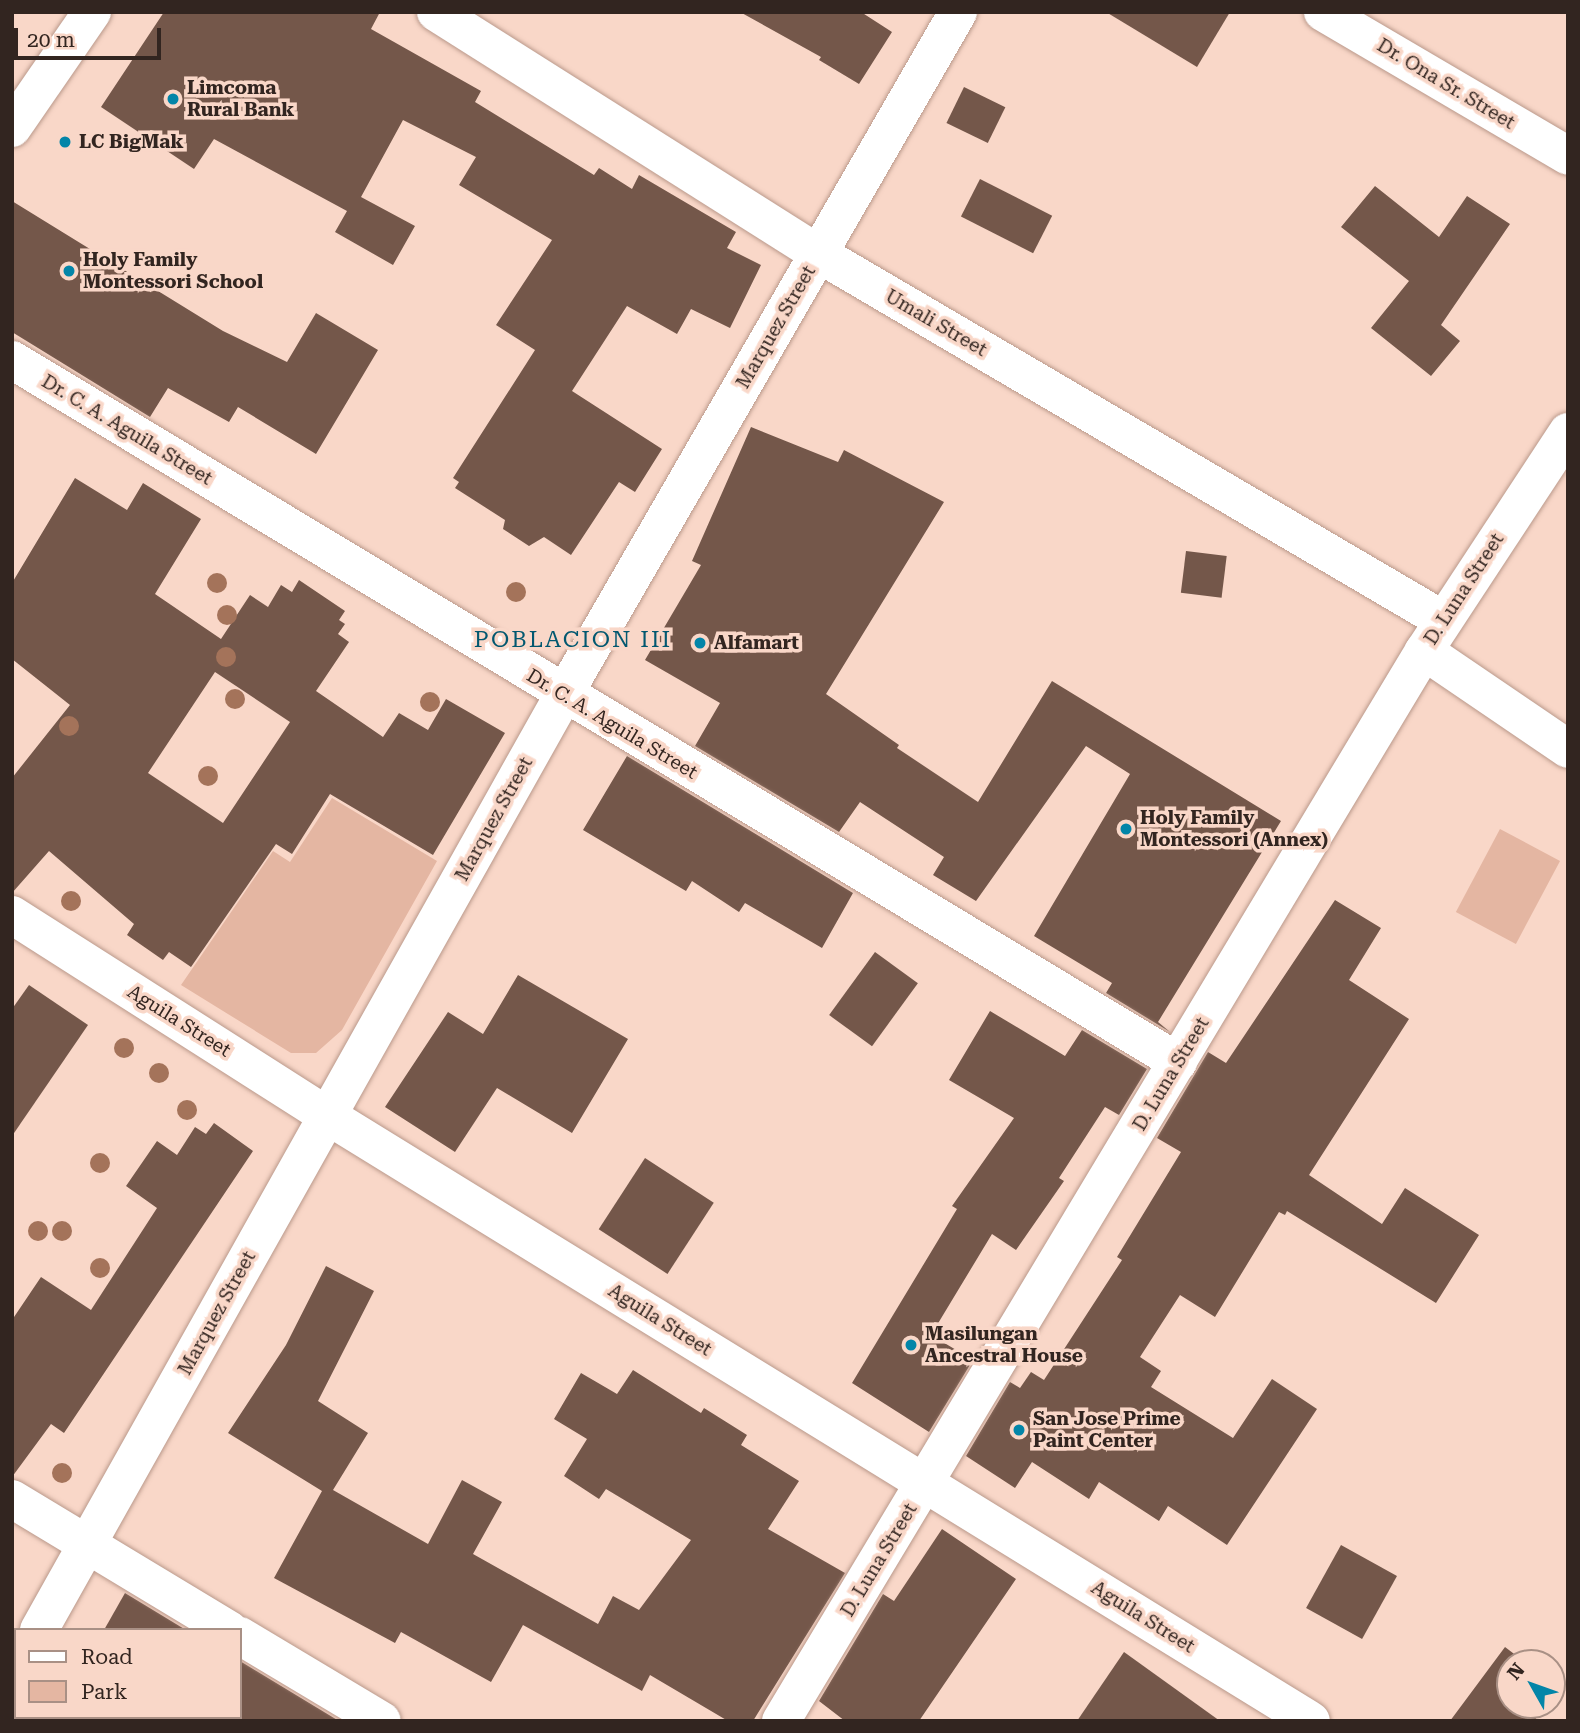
<!DOCTYPE html>
<style>
body{margin:0}
#map{position:relative;width:1580px;height:1733px;overflow:hidden;background:#f9d7c8;font-family:"Roboto Serif",serif}
div>[style]{position:absolute}
[style*='--x']{left:calc(var(--x)*1px);top:calc(var(--y)*1px);width:calc(var(--w)*1px);rotate:calc(var(--a)*1deg)}
.green>*{inset:0;background:#e4b6a2;transform-origin:0 0}
.building>*{inset:0;background:#74574a;transform-origin:0 0}
.roads{filter:drop-shadow(0 0 2px #ba998b) drop-shadow(0 0 2px #ba998b)}
.street>*{height:38px;margin:-19px;padding:0 19px;transform-origin:19px;border-radius:19px;background:#fff}
.secondary>*{height:38px;margin:-19px;padding:0 19px;transform-origin:19px;border-radius:19px;background:#fff}
.trees>*{width:20px;height:20px;margin:-10px;border-radius:50%;background:#a4735a}
.dots>*{width:19px;height:19px;translate:-50% -50%;box-sizing:border-box;border:4px solid #f9d7c8;border-radius:50%}
span{translate:-50% -50%;white-space:nowrap;text-align:center;line-height:1.15;-webkit-text-stroke:7px #f9d7c8;paint-order:stroke}
.street-label{font-size:19px;color:#322520}
.poi-label{font-size:19px;color:#322520;font-weight:700}
.left{translate:0 -50%;text-align:left}
.quarter-label{font-size:23px;color:#025870;letter-spacing:2px}
.frame{position:absolute;inset:0;border:14px solid #322520;pointer-events:none}
.legend{position:absolute;left:14px;top:1628px;width:228px;height:91px;box-sizing:border-box;background:#f9d7c8;border:2px solid #a99085;margin:0;padding:9px 12px;list-style:none;font-size:21px;color:#322520}
.legend li{display:flex;align-items:center;gap:14px;height:35px}
.legend b{width:35px;border:2px solid #a99085}
.north{position:absolute;left:1496px;top:1649px;width:70px;height:70px;box-sizing:border-box;background:#f9d7c8;border:2px solid #a99085;border-radius:50%;rotate:310deg;font-size:19px;font-weight:700;line-height:28px;text-align:center;color:#322520}
.north::after{content:'';display:block;margin:auto;width:24px;height:32px;background:#0385a8;clip-path:polygon(50% 0,100% 100%,50% 72%,0 100%)}
.scale{position:absolute;left:14px;top:28px;width:147px;height:32px;box-sizing:border-box;border:4px solid #322520;border-top:0;padding-left:9px;font-size:21px;line-height:24px;white-space:nowrap;color:#322520;-webkit-text-stroke:5px #f9d7c8;paint-order:stroke}
</style>
<div id="map">
<div class="green">
<div style="clip-path:polygon(332px 798px,437px 861px,342px 1030px,316px 1053px,291px 1053px,181px 985px,273px 851px,290px 862px)"></div>
<div style="left:1500px;top:829px;width:68px;height:94px;rotate:28deg"></div>
</div>
<div class="building">
<div style="clip-path:polygon(164px 12px,380px 12px,371px 29px,481px 91px,475px 102px,594px 175px,599px 168px,632px 189px,639px 175px,736px 232px,727px 248px,761px 265px,730px 328px,691px 309px,677px 334px,627px 306px,572px 391px,662px 449px,635px 492px,619px 482px,571px 555px,544px 537px,529px 546px,503px 529px,505px 520px,455px 488px,459px 482px,453px 478px,535px 350px,496px 325px,552px 240px,459px 185px,476px 157px,403px 120px,361px 197px,415px 226px,393px 265px,335px 232px,347px 211px,214px 139px,194px 169px,101px 107px)"></div>
<div style="clip-path:polygon(740px 12px,861px 12px,892px 32px,859px 84px,819px 60px,821px 57px)"></div>
<div style="clip-path:polygon(1106px 12px,1230px 12px,1197px 67px)"></div>
<div style="left:964px;top:87px;width:46px;height:40px;rotate:26deg"></div>
<div style="left:980px;top:179px;width:81px;height:42px;rotate:27deg"></div>
<div style="clip-path:polygon(1375px 186px,1439px 237px,1467px 196px,1510px 224px,1441px 325px,1460px 341px,1431px 376px,1371px 328px,1409px 281px,1341px 227px)"></div>
<div style="clip-path:polygon(12px 201px,223px 331px,287px 362px,316px 313px,378px 350px,316px 454px,238px 407px,229px 422px,168px 388px,150px 417px,12px 332px)"></div>
<div style="clip-path:polygon(751px 427px,838px 462px,844px 450px,944px 502px,826px 694px,899px 745px,897px 748px,978px 802px,1052px 681px,1281px 821px,1158px 1022px,1170px 1032px,1106px 993px,1112px 983px,1034px 936px,1130px 774px,1086px 746px,976px 901px,933px 875px,944px 857px,860px 802px,839px 832px,695px 746px,720px 703px,645px 660px,701px 565px,692px 561px)"></div>
<div style="clip-path:polygon(evenodd,75px 478px,127px 510px,143px 483px,201px 519px,155px 594px,221px 639px,250px 595px,268px 607px,281px 585px,292px 592px,299px 580px,345px 611px,339px 620px,345px 624px,338px 634px,349px 642px,316px 691px,383px 737px,399px 713px,428px 730px,446px 699px,505px 733px,433px 855px,330px 794px,292px 854px,276px 844px,191px 967px,169px 952px,163px 960px,127px 935px,134px 924px,49px 851px,12px 893px,12px 778px,70px 705px,12px 659px,12px 583px,75px 478px,215px 672px,290px 722px,223px 823px,148px 773px,215px 672px)"></div>
<div style="left:1186px;top:551px;width:41px;height:42px;rotate:7deg"></div>
<div style="clip-path:polygon(627px 756px,853px 893px,822px 948px,745px 903px,739px 912px,692px 881px,686px 891px,583px 830px)"></div>
<div style="clip-path:polygon(1335px 900px,1381px 928px,1349px 980px,1409px 1019px,1309px 1175px,1382px 1224px,1405px 1188px,1479px 1235px,1436px 1303px,1287px 1211px,1285px 1215px,1279px 1212px,1215px 1317px,1180px 1295px,1140px 1357px,1161px 1371px,1151px 1387px,1233px 1438px,1272px 1379px,1317px 1409px,1227px 1545px,1168px 1506px,1159px 1521px,1099px 1482px,1089px 1499px,1032px 1462px,1015px 1488px,966px 1456px,1010px 1382px,1020px 1388px,1031px 1372px,1044px 1380px,1122px 1260px,1117px 1257px,1181px 1152px,1157px 1138px,1208px 1052px,1226px 1063px)"></div>
<div style="left:875px;top:952px;width:53px;height:78px;rotate:36deg"></div>
<div style="clip-path:polygon(518px 975px,628px 1039px,572px 1133px,497px 1088px,455px 1152px,385px 1107px,448px 1012px,483px 1034px)"></div>
<div style="clip-path:polygon(29px 985px,88px 1025px,12px 1136px,12px 1009px)"></div>
<div style="clip-path:polygon(990px 1011px,1065px 1056px,1082px 1030px,1147px 1069px,1119px 1115px,1105px 1107px,1059px 1178px,1064px 1181px,1016px 1250px,992px 1234px,931px 1335px,973px 1360px,929px 1432px,852px 1383px,957px 1209px,952px 1206px,1014px 1118px,949px 1080px)"></div>
<div style="clip-path:polygon(214px 1123px,253px 1151px,64px 1433px,51px 1424px,12px 1477px,12px 1320px,41px 1277px,91px 1310px,157px 1208px,126px 1186px,157px 1141px,177px 1155px,195px 1127px,206px 1134px)"></div>
<div style="left:645px;top:1158px;width:82px;height:85px;rotate:33deg"></div>
<div style="clip-path:polygon(326px 1266px,374px 1291px,318px 1401px,368px 1433px,333px 1490px,428px 1544px,462px 1480px,502px 1502px,473px 1554px,598px 1624px,613px 1596px,639px 1610px,691px 1540px,606px 1489px,599px 1499px,564px 1476px,587px 1439px,554px 1419px,581px 1373px,617px 1394px,633px 1370px,701px 1413px,704px 1408px,747px 1435px,741px 1445px,799px 1481px,768px 1529px,845px 1573px,753px 1721px,728px 1721px,650px 1675px,642px 1691px,523px 1625px,491px 1682px,401px 1632px,395px 1643px,274px 1578px,322px 1491px,228px 1433px,286px 1345px)"></div>
<div style="clip-path:polygon(942px 1529px,1016px 1579px,919px 1721px,845px 1721px,819px 1701px,883px 1594px,894px 1601px)"></div>
<div style="left:1341px;top:1545px;width:64px;height:72px;rotate:29deg"></div>
<div style="clip-path:polygon(125px 1593px,186px 1630px,104px 1630px)"></div>
<div style="clip-path:polygon(1505px 1647px,1526px 1663px,1510px 1663px,1510px 1705px,1546px 1705px,1534px 1721px,1450px 1721px)"></div>
<div style="clip-path:polygon(1124px 1652px,1220px 1721px,1077px 1721px)"></div>
<div style="clip-path:polygon(240px 1661px,339px 1721px,240px 1721px)"></div>
</div>
<div class="roads">
<div class="street">
<div style="--x:436;--y:12;--w:453;--a:32.3"></div>
<div style="--x:819;--y:254;--w:723;--a:30.39"></div>
<div style="--x:1323;--y:12;--w:284;--a:30.4"></div>
<div style="--x:12;--y:360;--w:1361;--a:31.05"></div>
<div style="--x:1424;--y:651;--w:174;--a:34.2"></div>
<div style="--x:12;--y:1499;--w:253;--a:31.1"></div>
<div style="--x:39;--y:1630;--w:1071;--a:-60.71"></div>
<div style="--x:563;--y:696;--w:790;--a:-59.99"></div>
<div style="--x:240;--y:1636;--w:165;--a:30.9"></div>
<div style="--x:12;--y:1677;--w:7;--a:-56"></div>
<div style="--x:781;--y:1721;--w:1248;--a:-59"></div>
<div style="--x:1424;--y:651;--w:262;--a:-56.7"></div>
</div>
<div class="secondary">
<div style="--x:12;--y:128;--w:141;--a:-55.4"></div>
<div style="--x:12;--y:915;--w:375;--a:32.5"></div>
<div style="--x:328;--y:1116;--w:1154;--a:31.61"></div>
</div>
</div>
<div class="trees">
<div style="left:217px;top:583px"></div>
<div style="left:516px;top:592px"></div>
<div style="left:227px;top:615px"></div>
<div style="left:226px;top:657px"></div>
<div style="left:235px;top:699px"></div>
<div style="left:430px;top:702px"></div>
<div style="left:69px;top:726px"></div>
<div style="left:208px;top:776px"></div>
<div style="left:71px;top:901px"></div>
<div style="left:124px;top:1048px"></div>
<div style="left:159px;top:1073px"></div>
<div style="left:187px;top:1110px"></div>
<div style="left:100px;top:1163px"></div>
<div style="left:38px;top:1231px"></div>
<div style="left:62px;top:1231px"></div>
<div style="left:100px;top:1268px"></div>
<div style="left:62px;top:1473px"></div>
</div>
<div class="dots">
<div style="left:173px;top:99px;background:#0385a8"></div>
<div style="left:65px;top:142px;background:#0385a8"></div>
<div style="left:69px;top:271px;background:#0385a8"></div>
<div style="left:700px;top:643px;background:#0385a8"></div>
<div style="left:1126px;top:829px;background:#0385a8"></div>
<div style="left:911px;top:1345px;background:#0385a8"></div>
<div style="left:1019px;top:1430px;background:#0385a8"></div>
</div>
<div class="street-label">
<span style="left:1446px;top:84px;rotate:31deg">Dr. Ona Sr. Street</span>
<span style="left:936px;top:323px;rotate:30deg">Umali Street</span>
<span style="left:776px;top:327px;rotate:-60deg">Marquez Street</span>
<span style="left:127px;top:430px;rotate:31deg">Dr. C. A. Aguila Street</span>
<span style="left:1464px;top:589px;rotate:-57deg">D. Luna Street</span>
<span style="left:612px;top:724px;rotate:31deg">Dr. C. A. Aguila Street</span>
<span style="left:494px;top:819px;rotate:-61deg">Marquez Street</span>
<span style="left:179px;top:1021px;rotate:32deg">Aguila Street</span>
<span style="left:1171px;top:1074px;rotate:-59deg">D. Luna Street</span>
<span style="left:217px;top:1313px;rotate:-61deg">Marquez Street</span>
<span style="left:660px;top:1320px;rotate:32deg">Aguila Street</span>
<span style="left:879px;top:1560px;rotate:-59deg">D. Luna Street</span>
<span style="left:1143px;top:1617px;rotate:32deg">Aguila Street</span>
</div>
<div class="poi-label">
<span class="left" style="left:187px;top:99px">Limcoma<br>Rural Bank</span>
<span class="left" style="left:79px;top:142px">LC BigMak</span>
<span class="left" style="left:83px;top:271px">Holy Family<br>Montessori School</span>
<span class="left" style="left:714px;top:643px">Alfamart</span>
<span class="left" style="left:1140px;top:829px">Holy Family<br>Montessori (Annex)</span>
<span class="left" style="left:925px;top:1345px">Masilungan<br>Ancestral House</span>
<span class="left" style="left:1033px;top:1430px">San Jose Prime<br>Paint Center</span>
</div>
<div class="quarter-label">
<span style="left:573px;top:640px">POBLACION III</span>
</div>
<div class="frame"></div>
<ul class="legend">
<li><b style="height:9px;background:#fff"></b>Road</li>
<li><b style="height:19px;background:#e4b6a2"></b>Park</li>
</ul>
<div class="north">N</div>
<div class="scale">20 m</div>
</div>
